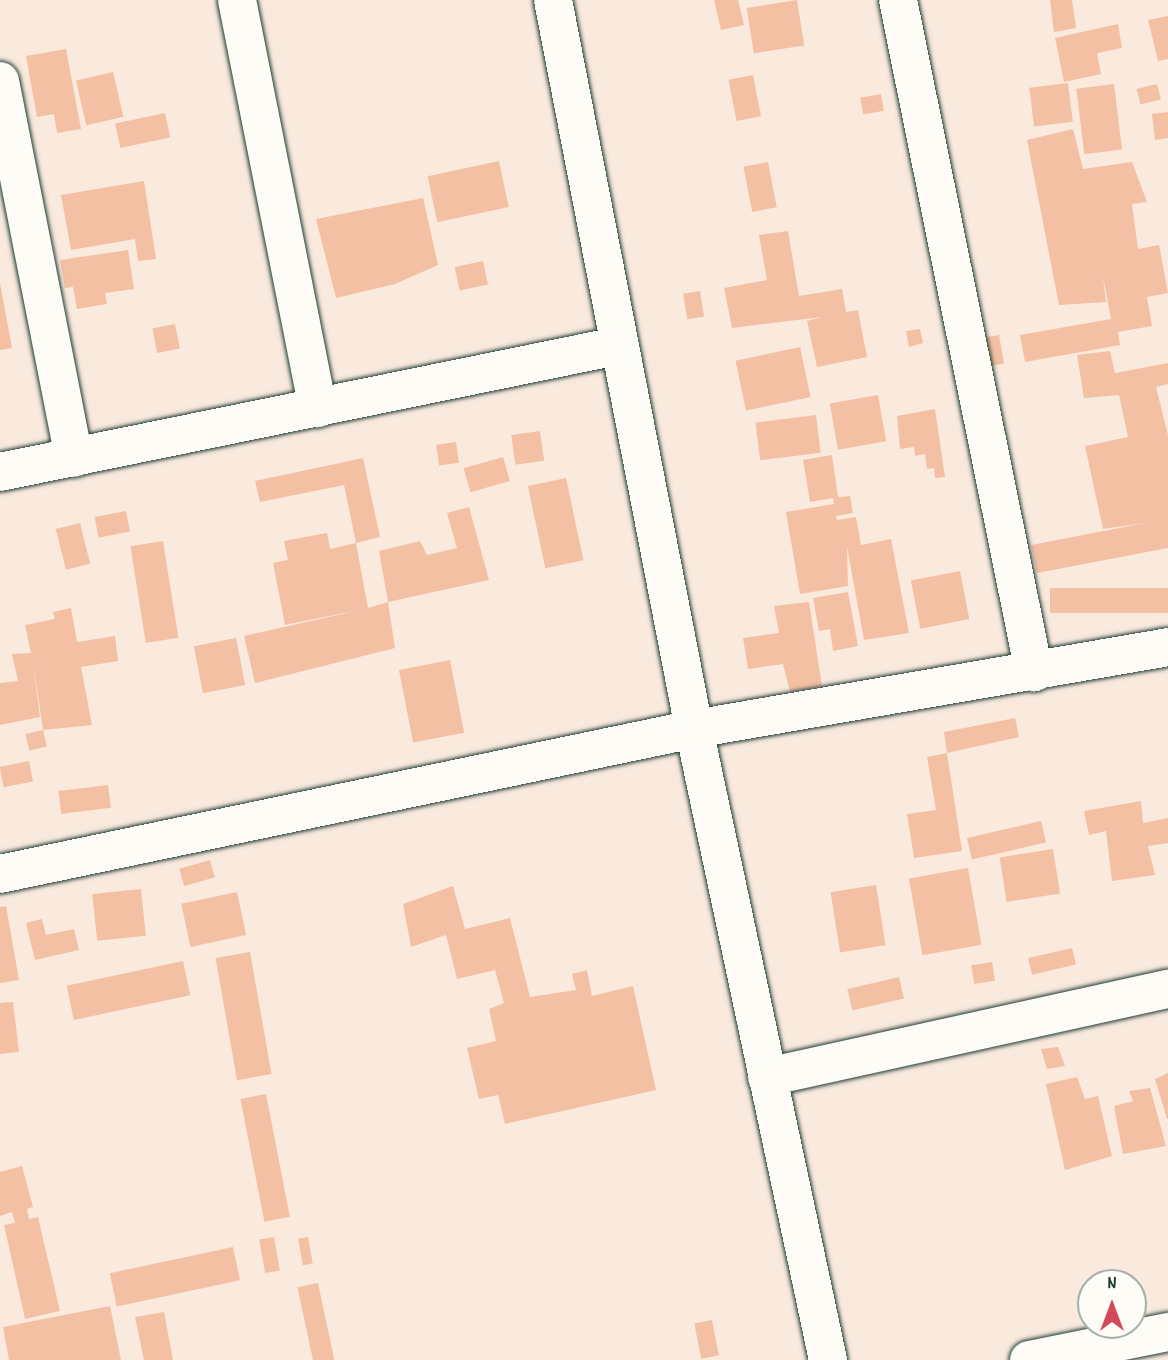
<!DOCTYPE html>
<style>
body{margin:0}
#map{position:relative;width:1168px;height:1360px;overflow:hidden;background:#faeade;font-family:Dekko,sans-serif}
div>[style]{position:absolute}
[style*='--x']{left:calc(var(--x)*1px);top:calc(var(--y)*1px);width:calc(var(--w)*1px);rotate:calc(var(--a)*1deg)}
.building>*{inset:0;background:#f3c0a4;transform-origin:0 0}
.roads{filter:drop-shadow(0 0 2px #1f3d34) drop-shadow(0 0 2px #1f3d34)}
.street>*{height:38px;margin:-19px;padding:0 19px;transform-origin:19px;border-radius:19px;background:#fdfcf7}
span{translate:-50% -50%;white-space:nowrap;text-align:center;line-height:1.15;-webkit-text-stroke:6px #fdfcf7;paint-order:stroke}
.north{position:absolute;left:1077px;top:1269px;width:70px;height:70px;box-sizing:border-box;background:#fdfcf7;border:2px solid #a4b0a9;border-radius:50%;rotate:0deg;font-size:19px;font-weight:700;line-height:28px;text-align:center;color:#1f3d34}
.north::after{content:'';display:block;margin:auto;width:24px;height:32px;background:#d1495b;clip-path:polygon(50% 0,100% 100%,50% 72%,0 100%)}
</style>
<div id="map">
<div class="building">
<div style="clip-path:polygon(714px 0,738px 0,744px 25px,721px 30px)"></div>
<div style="left:797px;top:0;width:46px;height:51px;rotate:81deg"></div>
<div style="clip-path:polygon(1050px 0,1072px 0,1076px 28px,1054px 32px)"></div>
<div style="clip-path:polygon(1168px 16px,1168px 59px,1158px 61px,1148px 20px)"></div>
<div style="clip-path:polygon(1118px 24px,1122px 48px,1097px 53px,1101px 74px,1064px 82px,1055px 38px)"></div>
<div style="clip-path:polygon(66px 49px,81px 129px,57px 133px,54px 114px,37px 117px,26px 56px)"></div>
<div style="left:113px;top:72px;width:46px;height:38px;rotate:77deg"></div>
<div style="left:753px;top:75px;width:42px;height:25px;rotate:79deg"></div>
<div style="left:1068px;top:83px;width:39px;height:39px;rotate:83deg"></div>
<div style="left:1114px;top:84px;width:66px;height:38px;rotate:83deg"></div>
<div style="left:1157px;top:84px;width:16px;height:21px;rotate:76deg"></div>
<div style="left:881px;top:94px;width:17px;height:21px;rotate:80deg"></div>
<div style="clip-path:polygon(1168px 112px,1168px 138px,1155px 140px,1152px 114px)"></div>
<div style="left:165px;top:113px;width:25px;height:51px;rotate:78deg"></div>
<div style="clip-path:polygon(1073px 129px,1083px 169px,1132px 162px,1147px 202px,1132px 204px,1138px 249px,1159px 245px,1168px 293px,1147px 297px,1152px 326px,1118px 332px,1120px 345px,1025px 362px,1020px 335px,1111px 319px,1103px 277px,1106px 302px,1059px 305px,1027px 140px)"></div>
<div style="left:499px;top:161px;width:47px;height:73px;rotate:78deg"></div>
<div style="left:768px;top:162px;width:46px;height:25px;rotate:79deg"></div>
<div style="clip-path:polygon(144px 181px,156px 259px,138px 261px,135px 239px,71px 250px,61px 195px)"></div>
<div style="clip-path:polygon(423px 198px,438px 265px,395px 284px,336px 298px,316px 219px)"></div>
<div style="clip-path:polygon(788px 231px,799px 296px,842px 289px,846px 312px,858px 310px,867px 357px,817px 367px,807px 321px,822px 317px,732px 328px,724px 288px,767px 280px,759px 235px)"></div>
<div style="clip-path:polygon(128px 250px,134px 289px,105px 293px,107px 304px,77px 309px,73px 287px,65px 288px,60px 260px)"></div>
<div style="left:483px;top:261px;width:24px;height:29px;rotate:78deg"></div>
<div style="clip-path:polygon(0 283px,12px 348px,0 350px)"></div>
<div style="left:700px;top:291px;width:26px;height:17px;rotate:81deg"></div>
<div style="left:175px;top:324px;width:25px;height:23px;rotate:79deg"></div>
<div style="clip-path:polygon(920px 329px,923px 343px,909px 347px,906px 331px)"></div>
<div style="left:999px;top:335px;width:29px;height:21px;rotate:80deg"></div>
<div style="left:800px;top:347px;width:51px;height:66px;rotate:78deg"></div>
<div style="clip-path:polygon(1110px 351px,1115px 373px,1168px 363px,1168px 384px,1156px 387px,1168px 435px,1168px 548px,1037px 573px,1031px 545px,1145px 523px,1103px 529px,1085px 446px,1128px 437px,1119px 395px,1084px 398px,1077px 355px)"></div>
<div style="left:878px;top:395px;width:47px;height:49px;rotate:80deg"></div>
<div style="clip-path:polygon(935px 409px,945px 477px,935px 478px,934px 468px,927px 469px,925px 454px,915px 456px,914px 447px,900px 449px,897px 416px)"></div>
<div style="left:816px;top:415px;width:38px;height:61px;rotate:83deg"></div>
<div style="left:540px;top:431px;width:30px;height:29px;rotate:82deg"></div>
<div style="left:456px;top:442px;width:21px;height:20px;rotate:82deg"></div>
<div style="clip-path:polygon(832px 455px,838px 497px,850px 496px,853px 513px,836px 516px,837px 520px,856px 517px,861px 545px,891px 539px,909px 633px,864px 640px,847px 547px,848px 586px,800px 594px,786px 512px,834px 504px,833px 498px,810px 502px,803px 460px)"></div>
<div style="left:503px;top:457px;width:25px;height:41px;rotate:74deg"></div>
<div style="clip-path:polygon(363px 458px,380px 537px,356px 543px,344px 485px,260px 502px,255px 481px)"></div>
<div style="left:566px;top:478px;width:84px;height:39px;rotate:78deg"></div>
<div style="clip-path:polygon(469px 507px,489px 580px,388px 602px,395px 648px,255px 683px,244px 636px,364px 609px,285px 625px,273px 563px,288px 560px,284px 541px,327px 533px,330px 549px,356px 543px,368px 608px,388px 602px,379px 551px,420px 541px,427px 555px,457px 548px,447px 513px)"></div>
<div style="left:126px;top:511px;width:21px;height:32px;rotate:79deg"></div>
<div style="left:80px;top:523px;width:42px;height:25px;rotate:76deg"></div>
<div style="left:163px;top:541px;width:98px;height:33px;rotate:81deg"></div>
<div style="left:960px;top:571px;width:49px;height:50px;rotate:79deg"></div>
<div style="left:1168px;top:588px;width:25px;height:118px;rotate:90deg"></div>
<div style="clip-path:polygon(848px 592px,858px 646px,833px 651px,830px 629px,819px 631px,813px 598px)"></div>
<div style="clip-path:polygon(809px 602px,822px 686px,790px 692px,783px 664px,748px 669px,743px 638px,779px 633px,774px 606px)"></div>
<div style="clip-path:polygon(71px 608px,77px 642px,115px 636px,118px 661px,81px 667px,92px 725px,43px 730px,33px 661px,40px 717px,0 725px,0 683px,18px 681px,12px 654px,31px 653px,25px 625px,55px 619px,53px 612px)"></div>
<div style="left:236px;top:638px;width:48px;height:43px;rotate:79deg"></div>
<div style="left:450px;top:660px;width:74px;height:52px;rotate:79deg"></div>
<div style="clip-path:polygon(1015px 718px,1019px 737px,947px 753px,962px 851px,914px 858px,907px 814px,936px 810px,927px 757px,947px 753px,944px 732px)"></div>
<div style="left:43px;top:730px;width:17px;height:18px;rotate:77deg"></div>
<div style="left:29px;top:761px;width:21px;height:30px;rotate:79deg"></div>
<div style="left:108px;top:785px;width:23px;height:50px;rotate:83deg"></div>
<div style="clip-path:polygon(1141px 801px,1143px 823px,1168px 818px,1168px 843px,1148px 846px,1155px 875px,1112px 881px,1106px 831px,1089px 835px,1084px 811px)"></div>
<div style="left:1041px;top:821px;width:22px;height:76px;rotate:77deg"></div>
<div style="left:1053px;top:849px;width:45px;height:54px;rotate:81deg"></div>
<div style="left:210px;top:860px;width:18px;height:32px;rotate:74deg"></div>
<div style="left:968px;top:868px;width:78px;height:60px;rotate:80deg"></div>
<div style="left:876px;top:885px;width:61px;height:46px;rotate:81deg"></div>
<div style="clip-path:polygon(453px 886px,465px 929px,510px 918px,530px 997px,576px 990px,572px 974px,587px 970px,592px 996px,633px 986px,656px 1090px,505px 1124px,498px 1095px,479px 1099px,467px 1048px,496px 1041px,489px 1009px,504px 1003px,495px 970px,457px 979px,446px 935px,411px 947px,403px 904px)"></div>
<div style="left:141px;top:889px;width:47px;height:49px;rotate:84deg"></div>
<div style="left:237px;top:892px;width:44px;height:57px;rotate:78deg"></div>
<div style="clip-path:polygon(6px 906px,19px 980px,0 983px,0 907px)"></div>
<div style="clip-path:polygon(42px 919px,46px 935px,74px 929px,79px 950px,35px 960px,26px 923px)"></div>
<div style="left:1072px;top:948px;width:17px;height:45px;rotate:77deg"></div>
<div style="left:250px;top:952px;width:124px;height:35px;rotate:80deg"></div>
<div style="left:183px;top:961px;width:35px;height:119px;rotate:78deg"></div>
<div style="left:992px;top:962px;width:19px;height:21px;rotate:81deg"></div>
<div style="left:899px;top:977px;width:22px;height:53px;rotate:77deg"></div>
<div style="clip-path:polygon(13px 1002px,19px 1052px,0 1054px,0 1003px)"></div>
<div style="clip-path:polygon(1058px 1047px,1065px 1066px,1047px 1069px,1041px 1049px)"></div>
<div style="clip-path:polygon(1168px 1073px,1168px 1119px,1167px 1119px,1155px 1079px)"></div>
<div style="clip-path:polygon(1077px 1077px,1085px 1099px,1098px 1096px,1112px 1156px,1065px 1170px,1046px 1084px)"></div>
<div style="clip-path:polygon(1150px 1088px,1166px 1146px,1123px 1154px,1114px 1106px,1133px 1101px,1129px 1091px)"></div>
<div style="left:266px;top:1094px;width:125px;height:26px;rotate:79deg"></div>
<div style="clip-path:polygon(22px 1166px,33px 1207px,27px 1209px,29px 1219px,38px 1217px,60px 1311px,25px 1319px,4px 1225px,15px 1223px,12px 1212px,0 1216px,0 1172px)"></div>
<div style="left:274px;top:1237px;width:34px;height:15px;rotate:80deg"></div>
<div style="left:308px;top:1237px;width:27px;height:10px;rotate:80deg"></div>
<div style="left:233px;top:1247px;width:34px;height:126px;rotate:78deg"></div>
<div style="left:318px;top:1283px;width:79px;height:21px;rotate:78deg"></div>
<div style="clip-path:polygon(110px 1306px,121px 1360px,9px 1360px,3px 1327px)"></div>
<div style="clip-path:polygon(164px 1312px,173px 1360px,144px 1360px,135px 1317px)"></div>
<div style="left:712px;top:1320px;width:36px;height:18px;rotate:79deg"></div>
</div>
<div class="roads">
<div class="street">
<div style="--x:237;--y:0;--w:416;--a:78.8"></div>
<div style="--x:553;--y:0;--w:743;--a:79.05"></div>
<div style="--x:694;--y:729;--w:645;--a:78.01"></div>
<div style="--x:898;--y:0;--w:686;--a:78.56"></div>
<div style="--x:0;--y:81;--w:384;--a:78.9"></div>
<div style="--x:0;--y:472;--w:630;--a:-11.54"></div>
<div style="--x:0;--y:874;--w:709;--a:-11.8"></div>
<div style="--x:694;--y:729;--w:481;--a:-9.8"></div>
<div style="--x:767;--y:1077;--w:411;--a:-12.4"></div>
<div style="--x:1029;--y:1360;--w:142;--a:-11.4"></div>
</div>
</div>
<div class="north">N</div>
</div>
